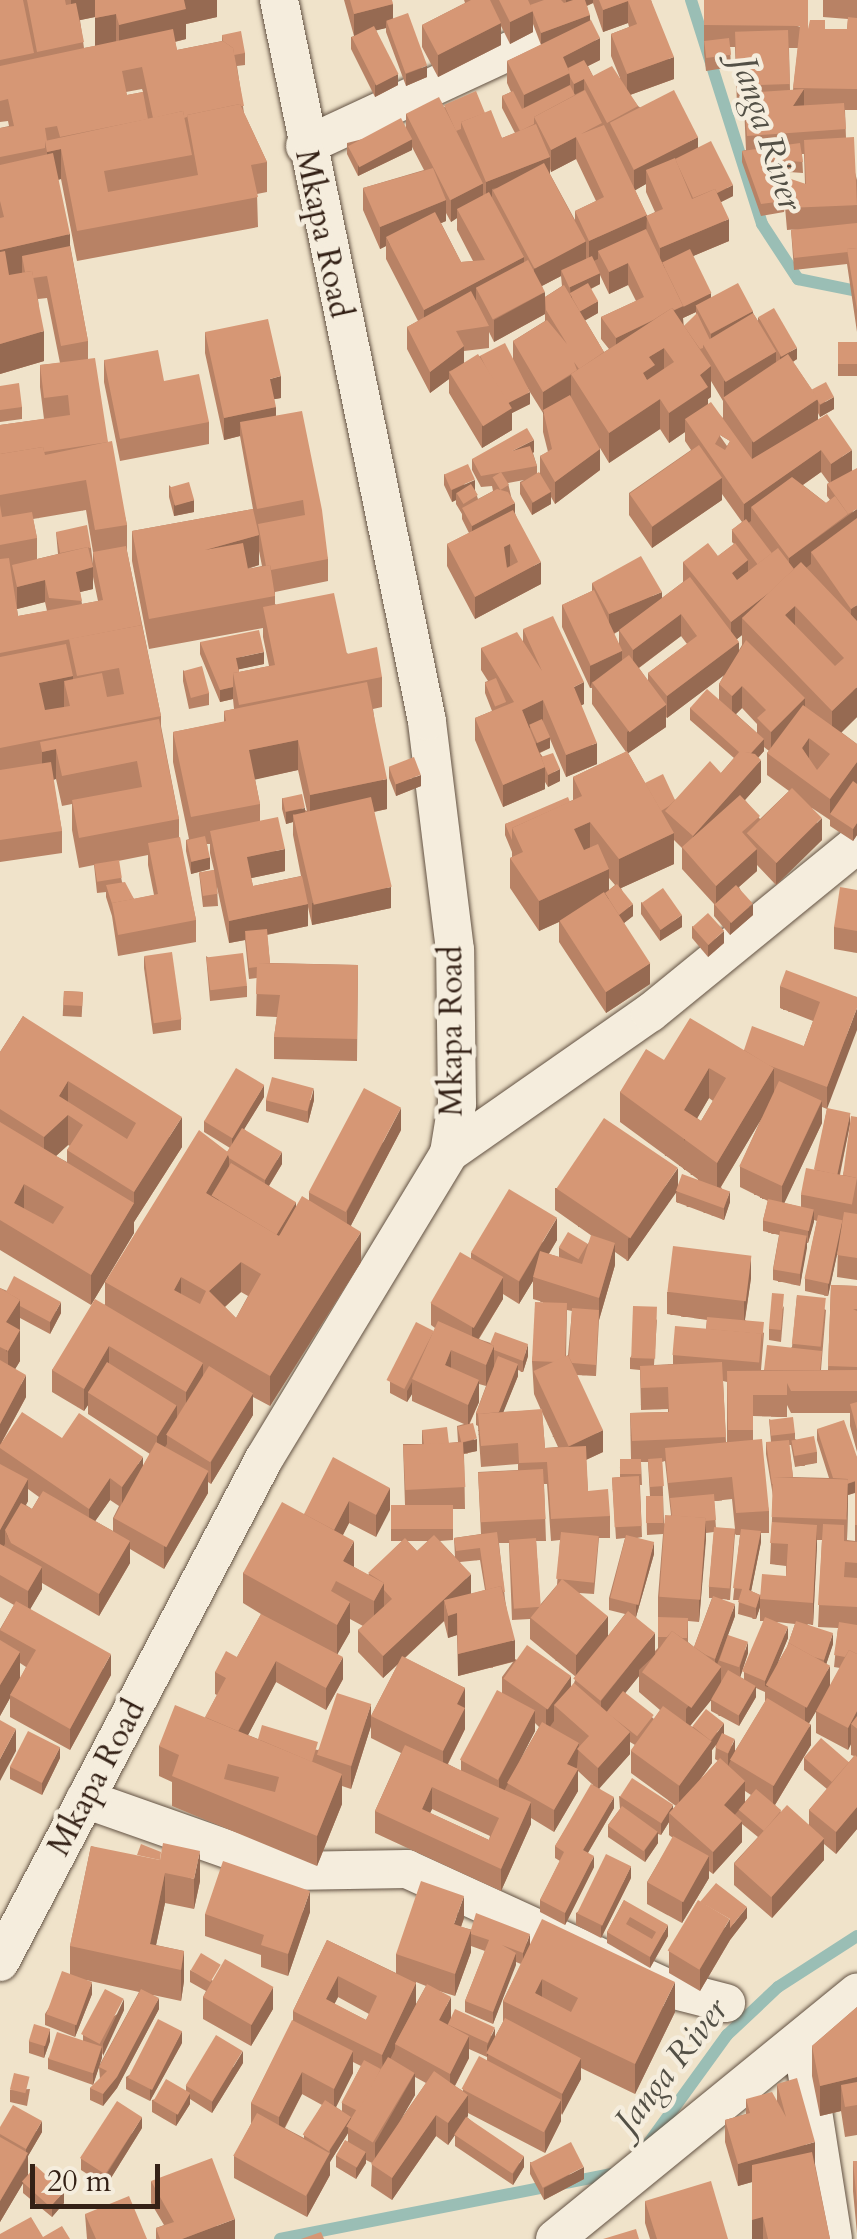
<!DOCTYPE html>
<style>
body{margin:0}
#map{position:relative;width:857px;height:2239px;overflow:hidden;background:#f0e3ca;font-family:Cardo,serif}
div>[style]{position:absolute}
[style*='--x']{left:calc(var(--x)*1px);top:calc(var(--y)*1px);width:calc(var(--w)*1px);rotate:calc(var(--a)*1deg)}
.stream>*{height:12px;margin:-6px;padding:0 6px;transform-origin:6px;border-radius:6px;background:#9abeb5}
.roads{filter:drop-shadow(0 0 2px #635243) drop-shadow(0 0 2px #635243)}
.minor>*{height:38px;margin:-19px;padding:0 19px;transform-origin:19px;border-radius:19px;background:#f5eddd}
.wall>*{inset:0;background:#b88265;transform-origin:0 0}
.shaded-wall>*{inset:0;background:#966a52;transform-origin:0 0}
.building>*{inset:0;background:#d69775;transform-origin:0 0}
span{translate:-50% -50%;white-space:nowrap;text-align:center;line-height:1.15;-webkit-text-stroke:9px #f5eddd;paint-order:stroke}
.street-label{font-size:32px;color:#342116}
.water-label{font-size:35px;color:#535046;font-style:italic}
.scale{position:absolute;left:30px;top:2164px;width:130px;height:45px;box-sizing:border-box;border:5px solid #342116;border-top:0;padding-left:12px;font-size:30px;line-height:35px;white-space:nowrap;color:#342116;-webkit-text-stroke:8px #f5eddd;paint-order:stroke}
</style>
<div id="map">
<div class="stream">
<div style="--x:691;--y:0;--w:235;--a:72.4"></div>
<div style="--x:762;--y:224;--w:66;--a:56.8"></div>
<div style="--x:798;--y:279;--w:60;--a:11.5"></div>
<div style="--x:648;--y:2144;--w:135;--a:-54.1"></div>
<div style="--x:727;--y:2035;--w:70;--a:-43.3"></div>
<div style="--x:778;--y:1987;--w:94;--a:-32.8"></div>
<div style="--x:280;--y:2239;--w:342;--a:-11.1"></div>
</div>
<div class="roads">
<div class="minor">
<div style="--x:305;--y:146;--w:251;--a:-24.9"></div>
<div style="--x:449;--y:1153;--w:245;--a:-34.9"></div>
<div style="--x:650;--y:1013;--w:267;--a:-39.2"></div>
<div style="--x:85;--y:1799;--w:217;--a:19.4"></div>
<div style="--x:290;--y:1871;--w:117;--a:-1"></div>
<div style="--x:407;--y:1869;--w:286;--a:24.6"></div>
<div style="--x:667;--y:1988;--w:61;--a:14.3"></div>
<div style="--x:0;--y:1962;--w:568;--a:-62.31"></div>
<div style="--x:264;--y:1459;--w:358;--a:-58.8"></div>
<div style="--x:449;--y:1153;--w:50;--a:-80.7"></div>
<div style="--x:457;--y:1104;--w:154;--a:-90.7"></div>
<div style="--x:455;--y:950;--w:231;--a:-97"></div>
<div style="--x:427;--y:721;--w:736;--a:-101.6"></div>
<div style="--x:802;--y:2041;--w:200;--a:81.1"></div>
<div style="--x:555;--y:2239;--w:390;--a:-39.2"></div>
</div>
</div>
<div class="wall">
<div style="clip-path:polygon(evenodd,0 0,217px 0,217px 17px,186px 24px,186px 39px,175px 42px,177px 50px,222px 41px,222px 35px,245px 53px,245px 65px,237px 66px,244px 113px,267px 162px,267px 192px,257px 194px,258px 227px,77px 261px,61px 179px,58px 180px,88px 341px,88px 359px,127px 525px,127px 551px,161px 716px,161px 726px,179px 819px,179px 838px,196px 920px,196px 942px,118px 956px,112px 916px,106px 897px,106px 892px,97px 893px,94px 865px,79px 868px,72px 830px,72px 804px,62px 806px,56px 779px,53px 780px,62px 831px,62px 853px,0 862px,0 425px,44px 419px,40px 387px,40px 365px,60px 363px,47px 298px,38px 299px,44px 361px,0 374px,0 128px,9px 126px,8px 121px,0 122px,0 0,95px 17px,95px 46px,84px 48px,80px 20px,95px 17px,0 0,142px 89px,143px 92px,127px 95px,126px 92px,142px 89px,0 0,86px 510px,93px 552px,93px 564px,91px 548px,56px 532px,58px 554px,37px 559px,37px 538px,33px 519px,86px 510px,0 0,93px 577px,98px 601px,82px 604px,80px 592px,93px 589px,93px 577px,0 0,45px 602px,47px 611px,18px 616px,17px 609px,45px 602px,0 0,148px 855px,148px 865px,154px 895px,134px 899px,122px 882px,118px 861px,148px 855px)"></div>
<div style="clip-path:polygon(344px 0,392px 0,393px 18px,427px 77px,406px 86px,386px 32px,386px 28px,376px 30px,398px 85px,375px 97px,351px 49px,351px 37px,354px 36px)"></div>
<div style="clip-path:polygon(evenodd,464px 0,651px 0,674px 79px,630px 95px,638px 106px,698px 148px,733px 196px,721px 202px,729px 241px,693px 256px,711px 298px,753px 313px,758px 321px,758px 317px,797px 359px,793px 362px,812px 390px,834px 409px,820px 417px,818px 413px,818px 420px,852px 471px,857px 717px,841px 732px,857px 744px,857px 835px,853px 841px,830px 826px,830px 820px,812px 808px,822px 840px,776px 885px,757px 865px,757px 871px,739px 887px,753px 915px,730px 935px,714px 916px,714px 904px,682px 869px,682px 848px,674px 840px,674px 864px,621px 888px,633px 916px,624px 923px,650px 984px,606px 1013px,559px 942px,559px 922px,539px 931px,510px 888px,510px 858px,512px 857px,512px 852px,505px 835px,505px 824px,573px 800px,573px 777px,626px 752px,592px 704px,592px 688px,590px 688px,562px 627px,562px 605px,592px 591px,592px 583px,662px 598px,683px 582px,683px 562px,718px 556px,734px 544px,732px 542px,732px 530px,742px 522px,722px 494px,722px 500px,652px 548px,629px 515px,629px 493px,691px 450px,685px 441px,685px 432px,669px 443px,660px 429px,609px 463px,600px 448px,600px 470px,555px 504px,551px 497px,551px 504px,532px 515px,520px 494px,520px 482px,524px 480px,508px 483px,515px 513px,541px 584px,475px 619px,447px 566px,447px 544px,469px 533px,462px 519px,462px 514px,456px 504px,456px 500px,452px 502px,444px 485px,444px 474px,475px 490px,478px 499px,493px 491px,492px 486px,481px 487px,472px 470px,472px 459px,534px 452px,533px 453px,537px 466px,537px 473px,540px 473px,540px 456px,548px 452px,543px 432px,543px 413px,525px 384px,530px 404px,512px 413px,512px 430px,482px 448px,449px 393px,449px 379px,430px 393px,407px 349px,407px 327px,418px 321px,386px 259px,386px 246px,380px 249px,363px 210px,363px 188px,424px 170px,412px 147px,412px 150px,358px 176px,347px 154px,347px 143px,406px 128px,406px 114px,444px 107px,485px 113px,502px 138px,515px 133px,502px 108px,502px 96px,511px 92px,507px 83px,507px 61px,541px 45px,533px 24px,533px 32px,510px 44px,501px 26px,501px 45px,438px 77px,422px 47px,422px 25px,465px 3px,464px 0,593px 3px,603px 32px,628px 23px,629px 27px,611px 34px,611px 56px,620px 78px,593px 76px,588px 66px,600px 60px,587px 6px,593px 3px,464px 0,576px 159px,596px 201px,575px 211px,575px 220px,550px 174px,550px 169px,551px 172px,576px 159px,464px 0,646px 184px,646px 192px,655px 212px,647px 216px,635px 190px,646px 184px,464px 0,446px 213px,451px 222px,457px 218px,457px 230px,473px 261px,461px 262px,441px 223px,446px 221px,446px 213px,464px 0,600px 275px,609px 294px,628px 285px,636px 301px,601px 317px,601px 339px,609px 349px,604px 352px,585px 320px,598px 313px,591px 289px,600px 284px,600px 275px,464px 0,561px 276px,562px 286px,545px 297px,542px 286px,561px 276px,464px 0,696px 312px,696px 315px,684px 326px,683px 318px,696px 312px,464px 0,545px 314px,545px 321px,513px 341px,513px 359px,480px 356px,464px 363px,464px 351px,489px 348px,489px 332px,494px 342px,545px 314px,464px 0,711px 381px,723px 401px,723px 418px,708px 404px,708px 399px,711px 397px,711px 381px,464px 0,720px 435px,730px 441px,727px 446px,720px 436px,720px 435px,464px 0,821px 472px,829px 483px,827px 484px,827px 496px,830px 500px,826px 503px,803px 485px,821px 472px,464px 0,619px 631px,619px 645px,614px 634px,619px 631px,464px 0,742px 635px,742px 645px,739px 650px,737px 639px,742px 635px,464px 0,681px 636px,687px 644px,648px 673px,648px 681px,639px 668px,681px 636px,464px 0,724px 675px,719px 684px,719px 700px,690px 708px,690px 720px,734px 758px,721px 773px,675px 800px,645px 783px,628px 753px,666px 727px,666px 717px,667px 718px,724px 675px,464px 0,742px 708px,757px 724px,757px 733px,736px 714px,742px 708px,464px 0,764px 747px,769px 751px,767px 753px,767px 775px,789px 791px,760px 819px,745px 800px,761px 782px,758px 758px,764px 751px,764px 747px,464px 0,609px 878px,615px 885px,609px 890px,609px 878px)"></div>
<div style="clip-path:polygon(evenodd,704px 0,808px 29px,847px 29px,848px 19px,823px 17px,823px 0,857px 0,857px 110px,845px 110px,846px 138px,857px 180px,857px 332px,847px 264px,794px 270px,791px 230px,799px 229px,787px 230px,785px 207px,784px 212px,761px 216px,742px 162px,742px 151px,746px 150px,744px 106px,737px 106px,735px 47px,730px 47px,731px 67px,706px 71px,704px 53px,704px 0,789px 48px,798px 48px,793px 90px,790px 90px,789px 48px,704px 0,802px 154px,804px 154px,805px 184px,785px 183px,775px 171px,803px 173px,802px 154px)"></div>
<div style="clip-path:polygon(evenodd,205px 332px,281px 398px,274px 399px,276px 416px,328px 559px,328px 581px,275px 592px,275px 604px,382px 677px,382px 707px,373px 709px,387px 809px,374px 812px,391px 908px,312px 925px,308px 907px,308px 926px,267px 935px,270px 963px,358px 965px,357px 1061px,274px 1059px,274px 1037px,277px 1017px,256px 1016px,257px 978px,249px 979px,245px 940px,229px 943px,217px 887px,218px 906px,203px 907px,199px 873px,214px 870px,210px 853px,210px 844px,207px 844px,210px 869px,191px 874px,186px 851px,186px 840px,189px 839px,173px 762px,173px 732px,224px 722px,224px 711px,234px 709px,233px 699px,220px 702px,200px 654px,200px 642px,264px 664px,239px 669px,239px 672px,269px 666px,263px 637px,263px 628px,149px 649px,132px 561px,132px 531px,253px 509px,240px 436px,224px 440px,205px 353px,205px 332px,259px 551px,262px 566px,248px 569px,259px 565px,259px 551px,205px 332px,298px 770px,307px 811px,282px 798px,282px 809px,286px 824px,293px 822px,293px 835px,301px 876px,253px 886px,251px 878px,285px 871px,260px 821px,260px 804px,255px 779px,298px 770px)"></div>
<div style="left:857px;top:342px;width:34px;height:19px;rotate:90deg"></div>
<div style="clip-path:polygon(104px 360px,164px 381px,209px 422px,209px 444px,120px 461px,104px 382px)"></div>
<div style="clip-path:polygon(0 386px,22px 407px,22px 419px,0 422px)"></div>
<div style="clip-path:polygon(169px 485px,194px 512px,174px 516px,169px 497px)"></div>
<div style="clip-path:polygon(523px 629px,584px 704px,581px 705px,597px 764px,566px 777px,550px 739px,550px 748px,540px 753px,560px 781px,548px 787px,545px 782px,545px 789px,503px 807px,475px 740px,475px 718px,492px 711px,485px 693px,485px 682px,488px 681px,481px 670px,481px 648px,523px 641px)"></div>
<div style="clip-path:polygon(183px 670px,209px 693px,209px 705px,189px 709px,183px 681px)"></div>
<div style="clip-path:polygon(389px 767px,421px 786px,396px 796px,389px 778px)"></div>
<div style="clip-path:polygon(857px 890px,857px 953px,834px 949px,834px 927px)"></div>
<div style="clip-path:polygon(641px 902px,682px 927px,660px 941px,641px 914px)"></div>
<div style="clip-path:polygon(692px 926px,724px 943px,708px 957px,692px 938px)"></div>
<div style="clip-path:polygon(144px 956px,181px 1019px,181px 1030px,153px 1034px,144px 968px)"></div>
<div style="clip-path:polygon(206px 956px,247px 986px,247px 997px,210px 1001px)"></div>
<div style="clip-path:polygon(evenodd,780px 986px,857px 997px,827px 1108px,850px 1124px,840px 1175px,843px 1175px,857px 1117px,857px 1280px,837px 1277px,838px 1249px,828px 1296px,805px 1291px,805px 1279px,817px 1221px,814px 1220px,808px 1243px,807px 1243px,800px 1286px,773px 1280px,773px 1269px,779px 1235px,763px 1231px,763px 1220px,768px 1201px,740px 1187px,740px 1166px,762px 1117px,721px 1187px,730px 1202px,724px 1220px,676px 1202px,676px 1192px,628px 1261px,615px 1252px,615px 1265px,599px 1320px,596px 1376px,577px 1375px,603px 1452px,586px 1460px,588px 1491px,610px 1516px,610px 1538px,599px 1538px,594px 1594px,579px 1593px,608px 1636px,625px 1614px,609px 1610px,609px 1598px,625px 1538px,616px 1539px,612px 1478px,620px 1477px,620px 1459px,631px 1459px,630px 1413px,668px 1412px,668px 1409px,641px 1410px,640px 1370px,630px 1369px,630px 1358px,657px 1319px,654px 1365px,673px 1364px,673px 1355px,706px 1329px,707px 1320px,667px 1314px,667px 1292px,751px 1278px,745px 1320px,764px 1333px,761px 1370px,764px 1370px,792px 1347px,797px 1295px,826px 1310px,821px 1370px,828px 1370px,831px 1285px,857px 1286px,857px 1452px,850px 1426px,850px 1413px,791px 1413px,787px 1405px,787px 1417px,753px 1416px,753px 1440px,769px 1511px,769px 1533px,761px 1533px,761px 1542px,751px 1591px,760px 1595px,786px 1576px,786px 1566px,770px 1564px,773px 1496px,766px 1454px,766px 1442px,771px 1442px,769px 1419px,795px 1433px,795px 1439px,817px 1452px,817px 1463px,795px 1467px,791px 1445px,789px 1445px,793px 1477px,829px 1478px,817px 1440px,817px 1429px,857px 1457px,857px 1829px,836px 1854px,824px 1844px,824px 1860px,772px 1918px,734px 1885px,734px 1863px,758px 1837px,742px 1824px,742px 1842px,713px 1874px,709px 1871px,709px 1878px,682px 1923px,647px 1904px,647px 1882px,673px 1838px,669px 1835px,669px 1822px,661px 1835px,658px 1834px,658px 1843px,645px 1862px,608px 1837px,608px 1825px,620px 1809px,619px 1796px,673px 1809px,676px 1806px,631px 1773px,631px 1751px,635px 1745px,630px 1742px,630px 1754px,599px 1788px,614px 1808px,588px 1853px,594px 1867px,565px 1925px,540px 1912px,540px 1900px,560px 1861px,555px 1858px,555px 1846px,593px 1785px,578px 1771px,578px 1791px,554px 1832px,531px 1818px,531px 1824px,501px 1891px,375px 1833px,375px 1811px,401px 1753px,371px 1738px,371px 1726px,351px 1789px,342px 1786px,342px 1804px,317px 1866px,172px 1806px,172px 1782px,159px 1776px,159px 1746px,205px 1718px,217px 1695px,215px 1694px,215px 1672px,237px 1657px,261px 1614px,243px 1603px,243px 1573px,304px 1514px,390px 1488px,376px 1537px,349px 1523px,343px 1535px,354px 1567px,368px 1575px,402px 1541px,391px 1541px,391px 1505px,405px 1505px,403px 1444px,422px 1444px,422px 1430px,449px 1443px,458px 1442px,457px 1426px,464px 1424px,412px 1401px,412px 1394px,407px 1402px,390px 1393px,390px 1382px,434px 1331px,435px 1328px,431px 1325px,431px 1303px,471px 1258px,471px 1253px,557px 1240px,549px 1254px,559px 1257px,559px 1248px,588px 1244px,592px 1236px,555px 1210px,555px 1188px,678px 1186px,699px 1180px,620px 1122px,620px 1092px,664px 1060px,744px 1050px,804px 1046px,813px 1021px,780px 1008px,780px 986px,709px 1098px,713px 1101px,701px 1121px,697px 1118px,709px 1098px,780px 986px,822px 1107px,827px 1109px,815px 1170px,801px 1195px,801px 1207px,784px 1203px,822px 1123px,822px 1107px,780px 986px,533px 1281px,533px 1299px,543px 1302px,532px 1361px,534px 1394px,541px 1410px,503px 1412px,518px 1376px,518px 1370px,523px 1372px,528px 1356px,479px 1339px,503px 1299px,503px 1294px,519px 1304px,533px 1281px,780px 986px,567px 1310px,572px 1311px,568px 1355px,566px 1357px,567px 1310px,780px 986px,723px 1381px,727px 1382px,727px 1442px,726px 1442px,723px 1381px,780px 986px,479px 1384px,486px 1386px,476px 1413px,476px 1425px,478px 1426px,481px 1467px,518px 1464px,518px 1470px,478px 1472px,481px 1534px,454px 1538px,455px 1557px,440px 1541px,453px 1540px,453px 1509px,465px 1509px,464px 1454px,477px 1451px,470px 1423px,479px 1402px,479px 1384px,780px 986px,542px 1412px,558px 1447px,545px 1448px,542px 1412px,780px 986px,665px 1461px,671px 1515px,664px 1524px,662px 1462px,665px 1461px,780px 986px,641px 1462px,648px 1462px,650px 1496px,646px 1496px,647px 1535px,663px 1534px,658px 1597px,658px 1648px,655px 1651px,636px 1617px,654px 1554px,637px 1538px,642px 1537px,640px 1485px,642px 1485px,641px 1462px,780px 986px,544px 1484px,547px 1484px,551px 1541px,560px 1540px,557px 1585px,540px 1605px,536px 1541px,546px 1541px,544px 1484px,780px 986px,855px 1493px,855px 1541px,847px 1540px,848px 1495px,855px 1493px,780px 986px,732px 1499px,735px 1529px,716px 1528px,714px 1501px,732px 1499px,780px 986px,714px 1532px,709px 1587px,709px 1598px,712px 1598px,694px 1647px,688px 1642px,688px 1621px,699px 1622px,706px 1533px,714px 1532px,780px 986px,735px 1534px,736px 1535px,740px 1535px,733px 1600px,739px 1600px,738px 1614px,756px 1619px,760px 1607px,760px 1621px,764px 1621px,744px 1672px,744px 1679px,740px 1677px,748px 1653px,728px 1635px,735px 1616px,722px 1599px,730px 1600px,735px 1534px,780px 986px,817px 1540px,822px 1540px,818px 1627px,838px 1628px,834px 1667px,840px 1668px,830px 1686px,826px 1664px,833px 1644px,807px 1624px,813px 1625px,817px 1540px,780px 986px,407px 1541px,428px 1541px,417px 1551px,407px 1541px,780px 986px,499px 1543px,509px 1543px,512px 1620px,530px 1619px,530px 1639px,576px 1677px,574px 1683px,571px 1687px,515px 1659px,505px 1599px,499px 1543px,780px 986px,480px 1560px,485px 1590px,471px 1594px,460px 1562px,480px 1560px,780px 986px,350px 1619px,363px 1626px,358px 1630px,358px 1652px,383px 1678px,398px 1664px,371px 1716px,318px 1750px,258px 1739px,248px 1735px,276px 1682px,326px 1710px,343px 1679px,337px 1654px,350px 1632px,350px 1619px,780px 986px,444px 1621px,448px 1638px,457px 1635px,458px 1676px,513px 1662px,502px 1677px,502px 1693px,461px 1760px,461px 1771px,448px 1764px,465px 1729px,465px 1688px,405px 1658px,444px 1621px,780px 986px,777px 1622px,795px 1624px,787px 1647px,777px 1664px,788px 1638px,777px 1622px,780px 986px,639px 1676px,639px 1692px,660px 1710px,654px 1719px,625px 1693px,639px 1676px,780px 986px,756px 1688px,765px 1692px,765px 1702px,732px 1756px,735px 1751px,724px 1734px,690px 1726px,711px 1700px,711px 1711px,739px 1726px,756px 1697px,756px 1688px,780px 986px,816px 1711px,816px 1733px,848px 1750px,851px 1744px,851px 1755px,854px 1756px,849px 1762px,804px 1758px,804px 1770px,827px 1789px,809px 1810px,809px 1825px,781px 1812px,775px 1805px,811px 1745px,809px 1723px,816px 1711px,780px 986px,535px 1723px,539px 1727px,519px 1762px,535px 1731px,535px 1723px,780px 986px,716px 1745px,715px 1759px,718px 1761px,700px 1780px,712px 1763px,712px 1750px,716px 1745px,780px 986px,745px 1791px,751px 1795px,745px 1802px,745px 1791px,780px 986px,432px 1809px,490px 1836px,489px 1840px,430px 1813px,432px 1809px)"></div>
<div style="left:64px;top:991px;width:19px;height:25px;rotate:3deg"></div>
<div style="clip-path:polygon(evenodd,23px 1016px,182px 1147px,134px 1222px,134px 1233px,91px 1305px,0 1250px,0 1052px,23px 1016px,68px 1145px,70px 1146px,67px 1150px,67px 1162px,56px 1156px,68px 1145px)"></div>
<div style="clip-path:polygon(evenodd,264px 1097px,244px 1129px,282px 1164px,269px 1186px,296px 1207px,309px 1200px,309px 1192px,401px 1130px,351px 1225px,361px 1262px,270px 1406px,253px 1397px,253px 1415px,211px 1484px,208px 1482px,208px 1493px,164px 1569px,130px 1549px,130px 1563px,99px 1616px,42px 1583px,42px 1589px,30px 1609px,111px 1675px,70px 1750px,10px 1717px,10px 1698px,0 1716px,0 1629px,14px 1605px,0 1597px,0 1288px,61px 1313px,50px 1334px,20px 1318px,20px 1361px,15px 1369px,26px 1397px,2px 1442px,62px 1438px,143px 1466px,150px 1454px,88px 1414px,88px 1405px,84px 1411px,52px 1392px,52px 1370px,105px 1304px,105px 1282px,227px 1152px,230px 1148px,204px 1132px,204px 1121px,264px 1097px,241px 1292px,248px 1296px,236px 1318px,225px 1307px,241px 1292px,264px 1097px,28px 1489px,39px 1497px,32px 1509px,26px 1505px,28px 1501px,28px 1489px,264px 1097px,110px 1500px,119px 1506px,113px 1518px,113px 1531px,95px 1521px,110px 1500px,264px 1097px,20px 1663px,26px 1667px,20px 1679px,20px 1663px)"></div>
<div style="clip-path:polygon(266px 1100px,314px 1100px,308px 1123px,266px 1111px)"></div>
<div style="clip-path:polygon(784px 1306px,781px 1342px,769px 1340px,769px 1329px)"></div>
<div style="clip-path:polygon(60px 1758px,42px 1795px,10px 1779px,10px 1767px)"></div>
<div style="clip-path:polygon(91px 1846px,200px 1881px,194px 1909px,165px 1903px,156px 1945px,184px 1951px,184px 1981px,181px 2001px,153px 1995px,159px 2009px,117px 2088px,103px 2106px,90px 2100px,90px 2088px,100px 2079px,99px 2067px,93px 2085px,48px 2069px,48px 2058px,83px 2041px,83px 2035px,124px 2010px,102px 2055px,99px 2066px,139px 1992px,86px 1980px,92px 1994px,75px 2037px,45px 2025px,45px 2014px,70px 1974px,70px 1946px)"></div>
<div style="clip-path:polygon(631px 1878px,601px 1938px,576px 1925px,576px 1913px)"></div>
<div style="clip-path:polygon(624px 1900px,668px 1936px,650px 1968px,607px 1943px,607px 1932px)"></div>
<div style="clip-path:polygon(310px 1912px,288px 1976px,261px 1967px,261px 1955px,205px 1936px,205px 1914px)"></div>
<div style="clip-path:polygon(evenodd,464px 1918px,461px 1927px,530px 1944px,675px 2012px,635px 2094px,581px 2068px,581px 2079px,561px 2115px,561px 2121px,545px 2153px,468px 2113px,467px 2117px,524px 2167px,513px 2185px,455px 2146px,455px 2135px,448px 2145px,436px 2136px,392px 2200px,371px 2186px,372px 2163px,366px 2160px,366px 2163px,356px 2179px,336px 2167px,336px 2156px,348px 2141px,348px 2133px,330px 2162px,330px 2175px,307px 2217px,234px 2178px,234px 2156px,251px 2124px,251px 2103px,293px 2020px,293px 2011px,327px 1940px,396px 1973px,396px 1954px,464px 1918px,471px 1946px,485px 1951px,465px 2001px,465px 2012px,493px 2024px,516px 1962px,521px 1964px,503px 2001px,503px 2022px,495px 2037px,451px 2018px,439px 1991px,455px 1996px,471px 1952px,471px 1946px,464px 1918px,416px 1982px,426px 1986px,416px 2004px,416px 1982px,464px 1918px,338px 1997px,369px 2014px,366px 2020px,334px 2004px,338px 1997px,464px 1918px,469px 2049px,487px 2057px,487px 2060px,463px 2089px,463px 2091px,455px 2086px,469px 2058px,469px 2049px,464px 1918px,353px 2062px,361px 2066px,342px 2103px,342px 2111px,336px 2107px,353px 2073px,353px 2062px,464px 1918px,415px 2077px,426px 2083px,399px 2122px,415px 2095px,415px 2077px,464px 1918px,302px 2094px,322px 2105px,304px 2135px,304px 2138px,285px 2128px,302px 2094px)"></div>
<div style="clip-path:polygon(747px 1918px,730px 1940px,700px 1991px,669px 1973px,669px 1951px)"></div>
<div style="clip-path:polygon(190px 1970px,273px 2009px,251px 2046px,203px 2019px,203px 1997px,206px 1991px,190px 1982px)"></div>
<div style="clip-path:polygon(857px 2007px,857px 2135px,845px 2137px,841px 2111px,820px 2116px,812px 2076px,812px 2046px)"></div>
<div style="clip-path:polygon(29px 2041px,50px 2041px,44px 2058px,29px 2053px)"></div>
<div style="clip-path:polygon(182px 2043px,150px 2101px,126px 2089px,126px 2077px)"></div>
<div style="clip-path:polygon(243px 2063px,212px 2113px,190px 2099px,190px 2104px,176px 2126px,152px 2112px,152px 2100px,186px 2091px,186px 2086px)"></div>
<div style="clip-path:polygon(777px 2084px,815px 2164px,830px 2239px,752px 2239px,752px 2182px,738px 2186px,725px 2142px,725px 2120px,746px 2114px,746px 2099px,777px 2101px)"></div>
<div style="clip-path:polygon(30px 2089px,27px 2106px,10px 2102px,10px 2090px)"></div>
<div style="clip-path:polygon(0 2127px,42px 2132px,28px 2156px,28px 2175px,64px 2203px,52px 2217px,23px 2193px,23px 2183px,0 2222px)"></div>
<div style="clip-path:polygon(142px 2128px,106px 2186px,81px 2170px,81px 2159px)"></div>
<div style="clip-path:polygon(853px 2161px,857px 2161px,857px 2234px,853px 2191px)"></div>
<div style="clip-path:polygon(530px 2162px,584px 2179px,544px 2200px,530px 2174px)"></div>
<div style="clip-path:polygon(151px 2181px,235px 2239px,156px 2239px,156px 2228px,164px 2225px,151px 2203px)"></div>
<div style="clip-path:polygon(645px 2201px,728px 2239px,650px 2239px,645px 2223px)"></div>
<div style="clip-path:polygon(85px 2214px,147px 2239px,87px 2239px)"></div>
</div>
<div class="shaded-wall">
<div style="clip-path:polygon(71px 0,95px 0,95px 17px,71px 22px)"></div>
<div style="clip-path:polygon(182px 0,217px 0,217px 17px,186px 24px,186px 39px,119px 55px,119px 25px)"></div>
<div style="clip-path:polygon(566px 0,593px 0,593px 3px,566px 14px)"></div>
<div style="clip-path:polygon(628px 1px,628px 23px,603px 32px,603px 10px)"></div>
<div style="clip-path:polygon(393px 4px,393px 26px,386px 21px,386px 28px,354px 36px,354px 14px)"></div>
<div style="clip-path:polygon(533px 11px,533px 32px,510px 44px,510px 22px)"></div>
<div style="clip-path:polygon(116px 14px,116px 44px,95px 48px,95px 18px)"></div>
<div style="clip-path:polygon(590px 15px,590px 27px,541px 45px,541px 33px)"></div>
<div style="clip-path:polygon(501px 23px,501px 45px,438px 77px,438px 55px)"></div>
<div style="clip-path:polygon(600px 38px,600px 60px,570px 75px,570px 95px,524px 117px,524px 95px,563px 57px)"></div>
<div style="clip-path:polygon(674px 57px,674px 79px,627px 96px,627px 74px)"></div>
<div style="clip-path:polygon(427px 66px,427px 77px,406px 86px,406px 74px)"></div>
<div style="clip-path:polygon(398px 74px,398px 85px,375px 97px,375px 85px)"></div>
<div style="clip-path:polygon(584px 79px,584px 90px,574px 95px,574px 84px)"></div>
<div style="clip-path:polygon(804px 89px,804px 111px,793px 106px)"></div>
<div style="clip-path:polygon(576px 137px,576px 159px,551px 172px,551px 150px)"></div>
<div style="clip-path:polygon(698px 137px,698px 159px,646px 170px,646px 184px,634px 191px,634px 169px)"></div>
<div style="clip-path:polygon(412px 139px,412px 150px,358px 176px,358px 164px)"></div>
<div style="clip-path:polygon(61px 149px,61px 179px,47px 182px,47px 152px)"></div>
<div style="clip-path:polygon(550px 157px,550px 178px,492px 189px,492px 202px,486px 204px,486px 182px)"></div>
<div style="clip-path:polygon(483px 183px,483px 205px,457px 209px,457px 218px,451px 222px,451px 200px)"></div>
<div style="clip-path:polygon(733px 185px,733px 196px,695px 215px,695px 204px)"></div>
<div style="clip-path:polygon(446px 200px,446px 221px,390px 245px,386px 237px,386px 246px,380px 249px,380px 227px)"></div>
<div style="clip-path:polygon(647px 215px,646px 237px,598px 251px,598px 259px,589px 263px,589px 241px)"></div>
<div style="clip-path:polygon(729px 219px,729px 241px,660px 270px,660px 248px)"></div>
<div style="clip-path:polygon(70px 234px,70px 264px,22px 256px,22px 275px,0 280px,0 250px)"></div>
<div style="clip-path:polygon(586px 241px,586px 263px,561px 271px,561px 276px,534px 290px,534px 268px)"></div>
<div style="clip-path:polygon(524px 257px,524px 279px,476px 288px,476px 304px,424px 332px,424px 310px)"></div>
<div style="clip-path:polygon(628px 263px,628px 285px,609px 294px,609px 272px)"></div>
<div style="clip-path:polygon(600px 273px,600px 284px,571px 298px,570px 287px)"></div>
<div style="clip-path:polygon(545px 292px,545px 314px,494px 342px,494px 320px)"></div>
<div style="clip-path:polygon(711px 293px,711px 305px,696px 306px,696px 312px,683px 318px,683px 327px,616px 360px,616px 338px)"></div>
<div style="clip-path:polygon(598px 301px,598px 313px,579px 324px,579px 312px)"></div>
<div style="clip-path:polygon(753px 311px,753px 323px,711px 344px,711px 334px)"></div>
<div style="clip-path:polygon(44px 331px,44px 361px,0 374px,0 344px)"></div>
<div style="clip-path:polygon(464px 346px,464px 368px,449px 371px,449px 379px,430px 393px,430px 372px)"></div>
<div style="clip-path:polygon(664px 348px,664px 378px,655px 395px,643px 373px,649px 357px)"></div>
<div style="clip-path:polygon(797px 348px,797px 359px,780px 369px,780px 357px)"></div>
<div style="clip-path:polygon(776px 352px,776px 374px,724px 399px,724px 381px)"></div>
<div style="clip-path:polygon(711px 366px,711px 397px,708px 399px,708px 417px,685px 419px,685px 432px,669px 443px,669px 413px,700px 375px)"></div>
<div style="clip-path:polygon(571px 375px,571px 397px,543px 414px,543px 392px)"></div>
<div style="clip-path:polygon(281px 376px,281px 398px,270px 400px,270px 379px)"></div>
<div style="clip-path:polygon(530px 392px,530px 404px,512px 413px,512px 430px,482px 448px,482px 426px,505px 404px)"></div>
<div style="clip-path:polygon(834px 397px,834px 409px,820px 417px,820px 405px)"></div>
<div style="clip-path:polygon(660px 399px,660px 429px,609px 463px,609px 433px)"></div>
<div style="clip-path:polygon(818px 399px,818px 421px,752px 463px,752px 442px)"></div>
<div style="clip-path:polygon(276px 407px,276px 428px,240px 422px,240px 436px,224px 440px,224px 418px)"></div>
<div style="clip-path:polygon(534px 440px,534px 452px,512px 463px,512px 451px)"></div>
<div style="clip-path:polygon(600px 449px,600px 470px,555px 504px,555px 482px)"></div>
<div style="clip-path:polygon(821px 450px,821px 472px,758px 516px,751px 507px,751px 521px,744px 526px,744px 504px)"></div>
<div style="clip-path:polygon(852px 450px,852px 472px,831px 486px,831px 464px)"></div>
<div style="clip-path:polygon(722px 478px,722px 500px,652px 548px,652px 527px)"></div>
<div style="clip-path:polygon(475px 480px,475px 491px,456px 493px,456px 500px,452px 502px,452px 490px)"></div>
<div style="clip-path:polygon(551px 492px,551px 504px,532px 515px,532px 503px)"></div>
<div style="clip-path:polygon(194px 500px,194px 512px,174px 516px,174px 505px)"></div>
<div style="clip-path:polygon(515px 503px,515px 514px,472px 538px,472px 526px)"></div>
<div style="clip-path:polygon(857px 509px,857px 521px,811px 552px,811px 564px,742px 618px,742px 635px,731px 644px,731px 622px,789px 577px,789px 558px)"></div>
<div style="clip-path:polygon(259px 535px,259px 565px,205px 580px,205px 550px)"></div>
<div style="clip-path:polygon(510px 544px,510px 566px,504px 569px,504px 547px)"></div>
<div style="clip-path:polygon(748px 560px,748px 582px,732px 595px,732px 573px)"></div>
<div style="clip-path:polygon(541px 562px,541px 584px,475px 619px,475px 597px)"></div>
<div style="clip-path:polygon(93px 567px,93px 589px,76px 593px,76px 572px)"></div>
<div style="clip-path:polygon(45px 580px,45px 602px,17px 609px,17px 587px)"></div>
<div style="clip-path:polygon(662px 592px,662px 613px,609px 635px,609px 614px)"></div>
<div style="clip-path:polygon(857px 605px,857px 626px,851px 631px,851px 609px)"></div>
<div style="clip-path:polygon(795px 606px,795px 636px,785px 615px)"></div>
<div style="clip-path:polygon(681px 614px,681px 636px,633px 672px,633px 650px)"></div>
<div style="clip-path:polygon(739px 642px,739px 664px,667px 718px,667px 696px)"></div>
<div style="clip-path:polygon(622px 651px,622px 673px,592px 682px,590px 688px,590px 666px)"></div>
<div style="clip-path:polygon(264px 652px,264px 664px,236px 670px,236px 658px)"></div>
<div style="clip-path:polygon(73px 676px,73px 706px,64px 681px,64px 708px,39px 713px,39px 683px)"></div>
<div style="clip-path:polygon(584px 682px,584px 704px,574px 709px,574px 687px)"></div>
<div style="clip-path:polygon(742px 686px,742px 708px,732px 718px,732px 696px)"></div>
<div style="clip-path:polygon(233px 687px,233px 699px,220px 702px,220px 690px)"></div>
<div style="clip-path:polygon(857px 687px,857px 717px,832px 742px,832px 711px)"></div>
<div style="clip-path:polygon(805px 698px,805px 720px,771px 754px,771px 732px)"></div>
<div style="clip-path:polygon(543px 700px,543px 722px,529px 728px,522px 710px)"></div>
<div style="clip-path:polygon(666px 705px,666px 727px,627px 754px,627px 732px)"></div>
<div style="clip-path:polygon(550px 737px,550px 748px,536px 754px,536px 743px)"></div>
<div style="clip-path:polygon(809px 738px,809px 760px,802px 748px)"></div>
<div style="clip-path:polygon(764px 739px,764px 751px,747px 770px,747px 758px)"></div>
<div style="clip-path:polygon(298px 740px,298px 770px,249px 781px,249px 750px)"></div>
<div style="clip-path:polygon(597px 743px,597px 764px,566px 777px,566px 755px)"></div>
<div style="clip-path:polygon(56px 749px,56px 779px,42px 782px,42px 752px)"></div>
<div style="clip-path:polygon(761px 760px,761px 782px,693px 858px,693px 836px)"></div>
<div style="clip-path:polygon(857px 762px,857px 784px,830px 814px,830px 821px,830px 799px)"></div>
<div style="clip-path:polygon(545px 767px,545px 789px,503px 807px,503px 785px)"></div>
<div style="clip-path:polygon(560px 769px,560px 781px,548px 787px,548px 775px)"></div>
<div style="clip-path:polygon(421px 775px,421px 786px,396px 796px,396px 784px)"></div>
<div style="clip-path:polygon(387px 779px,387px 809px,310px 825px,310px 795px)"></div>
<div style="clip-path:polygon(305px 808px,305px 819px,293px 814px,293px 822px,286px 824px,286px 812px)"></div>
<div style="clip-path:polygon(822px 818px,822px 840px,776px 885px,776px 863px)"></div>
<div style="clip-path:polygon(590px 822px,590px 852px,574px 860px,574px 829px)"></div>
<div style="clip-path:polygon(857px 823px,857px 835px,853px 841px,853px 829px)"></div>
<div style="clip-path:polygon(674px 833px,674px 864px,619px 889px,619px 859px)"></div>
<div style="clip-path:polygon(285px 849px,285px 871px,247px 879px,247px 857px)"></div>
<div style="clip-path:polygon(757px 849px,757px 871px,716px 907px,716px 886px)"></div>
<div style="clip-path:polygon(210px 857px,210px 869px,191px 874px,191px 862px)"></div>
<div style="clip-path:polygon(609px 869px,609px 899px,539px 931px,539px 901px)"></div>
<div style="clip-path:polygon(391px 887px,391px 908px,312px 925px,312px 903px)"></div>
<div style="clip-path:polygon(308px 904px,308px 926px,246px 939px,245px 931px,245px 940px,229px 943px,229px 921px)"></div>
<div style="clip-path:polygon(633px 904px,633px 916px,615px 930px,615px 918px)"></div>
<div style="clip-path:polygon(753px 904px,753px 915px,730px 935px,730px 923px)"></div>
<div style="clip-path:polygon(682px 915px,682px 927px,660px 941px,660px 930px)"></div>
<div style="clip-path:polygon(724px 931px,724px 943px,708px 957px,708px 945px)"></div>
<div style="clip-path:polygon(650px 963px,650px 984px,606px 1013px,606px 991px)"></div>
<div style="clip-path:polygon(857px 1008px,857px 1030px,827px 1109px,827px 1087px)"></div>
<div style="clip-path:polygon(709px 1068px,709px 1098px,684px 1141px,684px 1110px)"></div>
<div style="clip-path:polygon(774px 1068px,774px 1098px,717px 1193px,717px 1163px)"></div>
<div style="clip-path:polygon(68px 1081px,68px 1145px,44px 1167px,44px 1137px,59px 1096px)"></div>
<div style="clip-path:polygon(264px 1085px,264px 1097px,232px 1149px,232px 1138px)"></div>
<div style="clip-path:polygon(314px 1088px,314px 1100px,308px 1123px,308px 1111px)"></div>
<div style="clip-path:polygon(822px 1101px,822px 1123px,782px 1208px,782px 1186px)"></div>
<div style="clip-path:polygon(401px 1108px,401px 1130px,347px 1233px,347px 1211px)"></div>
<div style="clip-path:polygon(850px 1113px,850px 1124px,836px 1191px,836px 1179px)"></div>
<div style="clip-path:polygon(182px 1117px,182px 1147px,134px 1222px,134px 1233px,91px 1305px,91px 1275px,134px 1203px,134px 1192px)"></div>
<div style="clip-path:polygon(282px 1152px,282px 1164px,265px 1192px,265px 1180px)"></div>
<div style="clip-path:polygon(229px 1153px,229px 1183px,216px 1205px,206px 1193px)"></div>
<div style="clip-path:polygon(678px 1168px,678px 1190px,628px 1261px,628px 1239px)"></div>
<div style="clip-path:polygon(24px 1184px,24px 1215px,14px 1203px)"></div>
<div style="clip-path:polygon(730px 1191px,730px 1202px,724px 1220px,724px 1208px)"></div>
<div style="clip-path:polygon(296px 1202px,296px 1223px,274px 1239px)"></div>
<div style="clip-path:polygon(814px 1210px,814px 1222px,808px 1243px,808px 1231px)"></div>
<div style="clip-path:polygon(557px 1218px,557px 1240px,534px 1278px,533px 1277px,533px 1281px,519px 1304px,519px 1282px)"></div>
<div style="clip-path:polygon(842px 1220px,842px 1232px,828px 1296px,828px 1284px)"></div>
<div style="clip-path:polygon(361px 1232px,361px 1262px,270px 1406px,270px 1376px)"></div>
<div style="clip-path:polygon(807px 1236px,807px 1248px,800px 1286px,800px 1275px)"></div>
<div style="clip-path:polygon(615px 1243px,615px 1265px,599px 1320px,599px 1298px)"></div>
<div style="clip-path:polygon(751px 1256px,751px 1278px,744px 1325px,744px 1303px)"></div>
<div style="clip-path:polygon(241px 1262px,241px 1292px,209px 1321px,209px 1291px)"></div>
<div style="clip-path:polygon(181px 1277px,181px 1307px,174px 1290px)"></div>
<div style="clip-path:polygon(503px 1277px,503px 1299px,472px 1349px,472px 1328px)"></div>
<div style="clip-path:polygon(20px 1300px,20px 1330px,6px 1352px,6px 1322px)"></div>
<div style="clip-path:polygon(61px 1302px,61px 1313px,50px 1334px,50px 1322px)"></div>
<div style="clip-path:polygon(20px 1330px,20px 1361px,8px 1381px,8px 1351px)"></div>
<div style="clip-path:polygon(528px 1344px,528px 1356px,523px 1372px,523px 1361px)"></div>
<div style="clip-path:polygon(109px 1346px,109px 1368px,88px 1392px,88px 1405px,84px 1411px,84px 1389px)"></div>
<div style="clip-path:polygon(494px 1346px,494px 1368px,486px 1386px,486px 1365px)"></div>
<div style="clip-path:polygon(451px 1350px,451px 1372px,445px 1365px)"></div>
<div style="clip-path:polygon(203px 1363px,203px 1385px,186px 1413px,186px 1392px)"></div>
<div style="clip-path:polygon(518px 1364px,518px 1376px,495px 1433px,495px 1421px)"></div>
<div style="clip-path:polygon(26px 1375px,26px 1397px,0 1445px,0 1424px)"></div>
<div style="clip-path:polygon(479px 1380px,479px 1402px,468px 1426px,468px 1405px)"></div>
<div style="clip-path:polygon(412px 1382px,412px 1394px,407px 1402px,407px 1391px)"></div>
<div style="clip-path:polygon(253px 1393px,253px 1415px,211px 1484px,211px 1462px)"></div>
<div style="clip-path:polygon(177px 1405px,177px 1427px,167px 1435px,167px 1444px,157px 1459px,157px 1437px)"></div>
<div style="clip-path:polygon(603px 1430px,603px 1452px,568px 1468px,568px 1447px)"></div>
<div style="clip-path:polygon(477px 1439px,477px 1451px,461px 1454px,461px 1443px)"></div>
<div style="clip-path:polygon(143px 1457px,143px 1478px,122px 1509px,122px 1487px)"></div>
<div style="clip-path:polygon(208px 1471px,208px 1493px,164px 1569px,164px 1547px)"></div>
<div style="clip-path:polygon(110px 1478px,110px 1500px,89px 1530px,89px 1509px)"></div>
<div style="clip-path:polygon(28px 1479px,28px 1501px,8px 1537px,5px 1530px,5px 1544px,0 1552px,0 1530px)"></div>
<div style="clip-path:polygon(857px 1481px,857px 1492px,848px 1495px,847px 1540px,847px 1519px,836px 1487px)"></div>
<div style="clip-path:polygon(390px 1488px,390px 1510px,376px 1537px,376px 1515px)"></div>
<div style="clip-path:polygon(349px 1501px,349px 1523px,332px 1556px,332px 1534px)"></div>
<div style="clip-path:polygon(706px 1518px,706px 1540px,699px 1622px,699px 1600px)"></div>
<div style="clip-path:polygon(817px 1525px,817px 1547px,813px 1625px,813px 1603px)"></div>
<div style="clip-path:polygon(761px 1531px,761px 1542px,749px 1602px,749px 1590px)"></div>
<div style="clip-path:polygon(130px 1541px,130px 1563px,99px 1616px,99px 1594px)"></div>
<div style="clip-path:polygon(354px 1541px,354px 1571px,343px 1561px)"></div>
<div style="clip-path:polygon(654px 1542px,654px 1554px,636px 1617px,636px 1606px)"></div>
<div style="clip-path:polygon(42px 1567px,42px 1589px,28px 1613px,28px 1591px)"></div>
<div style="clip-path:polygon(471px 1574px,471px 1596px,457px 1613px,457px 1635px,448px 1638px,448px 1616px,444px 1600px,444px 1621px,383px 1678px,383px 1656px)"></div>
<div style="clip-path:polygon(384px 1583px,384px 1613px,374px 1632px,374px 1601px)"></div>
<div style="clip-path:polygon(760px 1595px,760px 1607px,756px 1619px,756px 1608px)"></div>
<div style="clip-path:polygon(350px 1602px,350px 1632px,337px 1655px,337px 1625px)"></div>
<div style="clip-path:polygon(735px 1604px,735px 1616px,715px 1670px,715px 1659px)"></div>
<div style="clip-path:polygon(608px 1616px,608px 1638px,576px 1677px,576px 1655px)"></div>
<div style="clip-path:polygon(788px 1627px,788px 1638px,768px 1687px,765px 1686px,765px 1681px)"></div>
<div style="clip-path:polygon(655px 1633px,655px 1655px,639px 1670px,639px 1676px,601px 1723px,601px 1701px)"></div>
<div style="clip-path:polygon(833px 1633px,833px 1644px,824px 1671px,824px 1660px)"></div>
<div style="clip-path:polygon(515px 1640px,515px 1661px,458px 1676px,458px 1654px)"></div>
<div style="clip-path:polygon(748px 1642px,748px 1653px,740px 1678px,740px 1666px)"></div>
<div style="clip-path:polygon(20px 1652px,20px 1682px,10px 1695px,10px 1698px,0 1716px,0 1685px)"></div>
<div style="clip-path:polygon(111px 1654px,111px 1675px,70px 1750px,70px 1729px)"></div>
<div style="clip-path:polygon(343px 1657px,343px 1679px,326px 1710px,326px 1688px)"></div>
<div style="clip-path:polygon(276px 1661px,276px 1682px,237px 1756px,237px 1734px)"></div>
<div style="clip-path:polygon(830px 1666px,830px 1688px,805px 1730px,805px 1708px)"></div>
<div style="clip-path:polygon(721px 1667px,721px 1688px,686px 1731px,686px 1709px)"></div>
<div style="clip-path:polygon(571px 1676px,571px 1698px,554px 1705px,554px 1721px,546px 1732px,546px 1710px)"></div>
<div style="clip-path:polygon(756px 1686px,756px 1697px,739px 1726px,739px 1715px)"></div>
<div style="clip-path:polygon(465px 1688px,465px 1729px,443px 1773px,443px 1751px,457px 1704px)"></div>
<div style="clip-path:polygon(371px 1704px,371px 1726px,351px 1789px,351px 1767px)"></div>
<div style="clip-path:polygon(535px 1710px,535px 1731px,499px 1801px,499px 1779px)"></div>
<div style="clip-path:polygon(857px 1711px,857px 1729px,851px 1724px,851px 1744px,848px 1750px,848px 1728px)"></div>
<div style="clip-path:polygon(724px 1723px,724px 1734px,712px 1750px,712px 1763px,679px 1808px,679px 1786px)"></div>
<div style="clip-path:polygon(811px 1724px,811px 1745px,773px 1808px,773px 1786px)"></div>
<div style="clip-path:polygon(16px 1729px,16px 1751px,0 1781px,0 1759px)"></div>
<div style="clip-path:polygon(630px 1732px,630px 1754px,598px 1790px,598px 1768px)"></div>
<div style="clip-path:polygon(735px 1739px,735px 1751px,728px 1766px,728px 1754px)"></div>
<div style="clip-path:polygon(579px 1743px,577px 1767px,567px 1786px,567px 1764px)"></div>
<div style="clip-path:polygon(60px 1747px,60px 1758px,42px 1795px,42px 1783px)"></div>
<div style="clip-path:polygon(578px 1769px,578px 1791px,554px 1832px,554px 1810px)"></div>
<div style="clip-path:polygon(342px 1774px,342px 1804px,317px 1866px,317px 1836px)"></div>
<div style="clip-path:polygon(745px 1781px,745px 1803px,724px 1827px,724px 1805px)"></div>
<div style="clip-path:polygon(432px 1787px,432px 1809px,422px 1831px,422px 1809px)"></div>
<div style="clip-path:polygon(614px 1797px,614px 1808px,583px 1861px,583px 1850px)"></div>
<div style="clip-path:polygon(531px 1802px,531px 1824px,501px 1891px,501px 1869px)"></div>
<div style="clip-path:polygon(673px 1805px,673px 1816px,669px 1813px,669px 1822px,661px 1835px,661px 1824px)"></div>
<div style="clip-path:polygon(857px 1807px,857px 1829px,836px 1854px,836px 1832px)"></div>
<div style="clip-path:polygon(742px 1821px,742px 1842px,713px 1874px,713px 1852px)"></div>
<div style="clip-path:polygon(658px 1832px,658px 1843px,645px 1862px,645px 1850px)"></div>
<div style="clip-path:polygon(824px 1838px,824px 1860px,772px 1918px,772px 1896px)"></div>
<div style="clip-path:polygon(200px 1851px,200px 1881px,194px 1909px,194px 1879px)"></div>
<div style="clip-path:polygon(594px 1856px,594px 1867px,565px 1925px,565px 1913px)"></div>
<div style="clip-path:polygon(709px 1856px,709px 1878px,682px 1923px,682px 1902px)"></div>
<div style="clip-path:polygon(631px 1866px,631px 1878px,601px 1938px,601px 1927px)"></div>
<div style="clip-path:polygon(165px 1873px,165px 1903px,152px 1964px,150px 1944px)"></div>
<div style="clip-path:polygon(310px 1891px,310px 1912px,288px 1976px,288px 1954px)"></div>
<div style="clip-path:polygon(464px 1896px,464px 1918px,454px 1946px,454px 1924px)"></div>
<div style="clip-path:polygon(747px 1907px,747px 1918px,730px 1940px,730px 1928px)"></div>
<div style="clip-path:polygon(730px 1919px,730px 1940px,700px 1991px,700px 1969px)"></div>
<div style="clip-path:polygon(668px 1925px,668px 1936px,650px 1968px,650px 1957px)"></div>
<div style="clip-path:polygon(471px 1930px,471px 1952px,455px 1996px,455px 1974px)"></div>
<div style="clip-path:polygon(530px 1934px,530px 1945px,523px 1964px,523px 1953px)"></div>
<div style="clip-path:polygon(184px 1951px,184px 1981px,181px 2001px,181px 1970px)"></div>
<div style="clip-path:polygon(516px 1953px,516px 1965px,493px 2024px,493px 2012px)"></div>
<div style="clip-path:polygon(338px 1976px,338px 1997px,326px 2021px,326px 1999px)"></div>
<div style="clip-path:polygon(542px 1979px,542px 2009px,535px 1993px)"></div>
<div style="clip-path:polygon(92px 1982px,92px 1994px,75px 2037px,75px 2026px)"></div>
<div style="clip-path:polygon(675px 1982px,675px 2012px,635px 2094px,635px 2064px)"></div>
<div style="clip-path:polygon(416px 1983px,416px 2005px,395px 2044px,395px 2049px,383px 2074px,382px 2055px)"></div>
<div style="clip-path:polygon(273px 1987px,273px 2009px,251px 2046px,251px 2024px)"></div>
<div style="clip-path:polygon(451px 1997px,451px 2019px,439px 2042px,439px 2020px)"></div>
<div style="clip-path:polygon(159px 1998px,159px 2009px,117px 2088px,103px 2106px,103px 2094px)"></div>
<div style="clip-path:polygon(124px 1999px,124px 2010px,103px 2056px,103px 2044px)"></div>
<div style="clip-path:polygon(495px 2028px,495px 2040px,487px 2057px,487px 2046px)"></div>
<div style="clip-path:polygon(50px 2029px,50px 2041px,44px 2058px,44px 2046px)"></div>
<div style="clip-path:polygon(182px 2031px,182px 2043px,150px 2101px,150px 2090px)"></div>
<div style="clip-path:polygon(469px 2036px,469px 2058px,450px 2095px,450px 2074px)"></div>
<div style="clip-path:polygon(102px 2047px,102px 2058px,93px 2085px,93px 2073px)"></div>
<div style="clip-path:polygon(243px 2051px,243px 2063px,212px 2113px,212px 2102px)"></div>
<div style="clip-path:polygon(353px 2051px,353px 2073px,334px 2111px,334px 2089px)"></div>
<div style="clip-path:polygon(581px 2058px,581px 2079px,562px 2115px,562px 2094px)"></div>
<div style="clip-path:polygon(302px 2072px,302px 2094px,279px 2138px,279px 2117px)"></div>
<div style="clip-path:polygon(415px 2073px,415px 2095px,375px 2165px,375px 2143px)"></div>
<div style="clip-path:polygon(857px 2077px,857px 2105px,841px 2085px,841px 2111px,820px 2116px,820px 2086px)"></div>
<div style="clip-path:polygon(190px 2093px,190px 2104px,176px 2126px,176px 2115px)"></div>
<div style="clip-path:polygon(468px 2095px,468px 2116px,448px 2145px,448px 2123px)"></div>
<div style="clip-path:polygon(561px 2099px,561px 2121px,545px 2153px,545px 2131px)"></div>
<div style="clip-path:polygon(436px 2115px,436px 2136px,392px 2200px,392px 2178px)"></div>
<div style="clip-path:polygon(142px 2117px,142px 2128px,106px 2186px,106px 2175px)"></div>
<div style="clip-path:polygon(351px 2117px,351px 2128px,348px 2128px,348px 2133px,330px 2162px,330px 2150px)"></div>
<div style="clip-path:polygon(42px 2121px,42px 2132px,28px 2156px,28px 2175px,0 2222px,0 2201px,26px 2158px,26px 2149px)"></div>
<div style="clip-path:polygon(815px 2142px,815px 2164px,738px 2186px,738px 2164px)"></div>
<div style="clip-path:polygon(366px 2152px,366px 2163px,356px 2179px,356px 2168px)"></div>
<div style="clip-path:polygon(330px 2153px,330px 2175px,307px 2217px,307px 2195px)"></div>
<div style="clip-path:polygon(524px 2156px,524px 2167px,513px 2185px,513px 2174px)"></div>
<div style="clip-path:polygon(584px 2167px,584px 2179px,544px 2200px,544px 2188px)"></div>
<div style="clip-path:polygon(64px 2191px,64px 2203px,52px 2217px,52px 2205px)"></div>
<div style="left:763px;top:2217px;width:22px;height:11px;rotate:90deg"></div>
<div style="clip-path:polygon(235px 2219px,235px 2239px,182px 2239px)"></div>
</div>
<div class="building">
<div style="clip-path:polygon(0 0,23px 0,34px 53px,0 60px)"></div>
<div style="clip-path:polygon(27px 0,65px 0,66px 5px,76px 3px,84px 42px,37px 52px)"></div>
<div style="clip-path:polygon(95px 0,184px 0,186px 9px,119px 25px,116px 14px,95px 18px)"></div>
<div style="clip-path:polygon(350px 0,392px 0,393px 4px,354px 14px)"></div>
<div style="clip-path:polygon(471px 0,490px 0,501px 23px,438px 55px,422px 25px)"></div>
<div style="clip-path:polygon(499px 0,528px 0,533px 11px,510px 22px)"></div>
<div style="clip-path:polygon(544px 0,561px 0,564px 3px,573px 0,585px 0,590px 15px,541px 33px,530px 5px)"></div>
<div style="clip-path:polygon(599px 0,651px 0,674px 57px,627px 74px,611px 34px,637px 24px,628px 1px,603px 10px)"></div>
<div style="clip-path:polygon(704px 0,808px 0,808px 29px,810px 20px,825px 20px,825px 29px,857px 29px,857px 89px,793px 88px,800px 26px,704px 25px)"></div>
<div style="left:408px;top:13px;width:56px;height:23px;rotate:70deg"></div>
<div style="clip-path:polygon(848px 17px,857px 18px,857px 29px,847px 29px)"></div>
<div style="clip-path:polygon(591px 20px,600px 38px,563px 57px,570px 73px,524px 95px,507px 61px)"></div>
<div style="left:374px;top:26px;width:54px;height:25px;rotate:63deg"></div>
<div style="clip-path:polygon(173px 29px,177px 50px,223px 41px,233px 48px,244px 106px,241px 106px,240px 104px,187px 115px,187px 117px,184px 118px,183px 111px,153px 118px,142px 67px,122px 71px,127px 95px,143px 92px,148px 119px,60px 137px,57px 126px,45px 128px,47px 141px,45px 141px,45px 148px,0 157px,0 128px,14px 126px,8px 99px,0 101px,0 66px)"></div>
<div style="left:788px;top:30px;width:54px;height:53px;rotate:88deg"></div>
<div style="clip-path:polygon(241px 31px,245px 53px,234px 55px,233px 48px,223px 41px,222px 35px)"></div>
<div style="left:729px;top:38px;width:17px;height:25px;rotate:83deg"></div>
<div style="clip-path:polygon(584px 60px,593px 76px,612px 66px,638px 106px,607px 123px,584px 79px,574px 84px,570px 77px,568px 68px)"></div>
<div style="clip-path:polygon(570px 85px,575px 95px,534px 117px,534px 124px,520px 131px,502px 96px,513px 91px,522px 109px)"></div>
<div style="clip-path:polygon(804px 89px,793px 106px,844px 103px,846px 129px,747px 136px,744px 93px)"></div>
<div style="clip-path:polygon(585px 90px,602px 123px,581px 134px,604px 125px,647px 215px,589px 241px,575px 211px,604px 197px,576px 137px,551px 150px,534px 117px)"></div>
<div style="left:674px;top:90px;width:53px;height:72px;rotate:63deg"></div>
<div style="clip-path:polygon(476px 91px,485px 113px,461px 122px,461px 129px,456px 131px,444px 105px)"></div>
<div style="left:439px;top:97px;width:97px;height:37px;rotate:63deg"></div>
<div style="clip-path:polygon(240px 104px,267px 162px,251px 165px,258px 197px,77px 231px,61px 149px,47px 152px,45px 141px,183px 111px,192px 155px,104px 171px,108px 192px,198px 175px,187px 115px)"></div>
<div style="clip-path:polygon(491px 110px,502px 138px,536px 124px,550px 157px,486px 182px,461px 122px)"></div>
<div style="left:401px;top:118px;width:24px;height:60px;rotate:62deg"></div>
<div style="clip-path:polygon(854px 137px,857px 205px,787px 208px,785px 177px,806px 184px,804px 140px)"></div>
<div style="clip-path:polygon(711px 141px,733px 185px,717px 193px,715px 189px,693px 198px,675px 159px)"></div>
<div style="clip-path:polygon(800px 143px,803px 162px,765px 159px,785px 183px,785px 198px,784px 201px,761px 204px,742px 151px)"></div>
<div style="clip-path:polygon(53px 153px,70px 234px,0 250px,0 218px,4px 217px,0 201px,0 165px)"></div>
<div style="clip-path:polygon(675px 158px,692px 199px,715px 189px,729px 219px,660px 248px,646px 216px,663px 209px,646px 170px)"></div>
<div style="left:544px;top:163px;width:89px;height:58px;rotate:62deg"></div>
<div style="clip-path:polygon(433px 168px,446px 200px,380px 227px,363px 188px)"></div>
<div style="clip-path:polygon(489px 192px,524px 257px,424px 310px,386px 237px,435px 212px,461px 262px,485px 260px,457px 209px)"></div>
<div style="clip-path:polygon(857px 223px,857px 248px,847px 249px,848px 252px,794px 258px,791px 230px)"></div>
<div style="clip-path:polygon(646px 229px,683px 306px,674px 310px,672px 308px,653px 320px,616px 338px,601px 317px,644px 297px,628px 263px,609px 272px,598px 251px)"></div>
<div style="clip-path:polygon(70px 246px,88px 341px,61px 346px,47px 276px,33px 278px,32px 271px,25px 272px,22px 256px)"></div>
<div style="clip-path:polygon(857px 248px,857px 310px,847px 249px)"></div>
<div style="left:690px;top:249px;width:49px;height:31px;rotate:64deg"></div>
<div style="clip-path:polygon(5px 251px,9px 275px,32px 271px,44px 331px,0 344px,0 252px)"></div>
<div style="left:592px;top:256px;width:19px;height:34px;rotate:65deg"></div>
<div style="left:528px;top:260px;width:36px;height:59px;rotate:62deg"></div>
<div style="left:588px;top:283px;width:21px;height:21px;rotate:61deg"></div>
<div style="left:738px;top:283px;width:32px;height:48px;rotate:62deg"></div>
<div style="clip-path:polygon(564px 285px,604px 352px,579px 369px,574px 362px,577px 370px,543px 392px,513px 341px,547px 320px,567px 344px,546px 310px,545px 297px)"></div>
<div style="clip-path:polygon(471px 291px,489px 326px,456px 331px,464px 346px,430px 372px,407px 327px)"></div>
<div style="clip-path:polygon(evenodd,672px 308px,711px 366px,700px 375px,708px 387px,669px 413px,660px 399px,609px 433px,571px 374px,672px 308px,664px 348px,674px 362px,647px 380px,643px 373px,655px 365px,649px 357px,664px 348px)"></div>
<div style="left:774px;top:308px;width:46px;height:18px;rotate:60deg"></div>
<div style="clip-path:polygon(697px 313px,710px 340px,703px 345px,703px 348px,700px 349px,684px 326px)"></div>
<div style="left:753px;top:313px;width:45px;height:59px;rotate:59deg"></div>
<div style="clip-path:polygon(268px 319px,281px 376px,270px 379px,276px 407px,224px 418px,205px 332px)"></div>
<div style="left:857px;top:342px;width:22px;height:19px;rotate:90deg"></div>
<div style="left:505px;top:343px;width:55px;height:28px;rotate:63deg"></div>
<div style="clip-path:polygon(158px 350px,164px 381px,199px 374px,209px 422px,120px 439px,104px 360px)"></div>
<div style="left:478px;top:354px;width:64px;height:34px;rotate:58deg"></div>
<div style="left:788px;top:354px;width:54px;height:78px;rotate:56deg"></div>
<div style="clip-path:polygon(95px 358px,108px 442px,44px 452px,43px 447px,0 454px,0 425px,70px 415px,68px 395px,44px 398px,40px 365px)"></div>
<div style="left:826px;top:382px;width:17px;height:16px;rotate:62deg"></div>
<div style="clip-path:polygon(19px 383px,22px 407px,0 410px,0 386px)"></div>
<div style="clip-path:polygon(570px 395px,600px 449px,555px 482px,540px 456px,552px 449px,543px 410px)"></div>
<div style="clip-path:polygon(evenodd,711px 402px,752px 459px,827px 414px,852px 450px,831px 464px,821px 450px,744px 504px,685px 419px,711px 402px,720px 435px,730px 441px,725px 450px,715px 444px,720px 435px)"></div>
<div style="clip-path:polygon(302px 411px,322px 510px,328px 559px,271px 570px,270px 565px,266px 566px,258px 524px,305px 515px,303px 500px,257px 509px,240px 422px)"></div>
<div style="clip-path:polygon(527px 428px,534px 440px,512px 451px,530px 446px,537px 466px,481px 476px,472px 459px)"></div>
<div style="clip-path:polygon(112px 441px,127px 525px,95px 530px,86px 480px,0 495px,0 454px,43px 447px,45px 455px)"></div>
<div style="left:699px;top:445px;width:40px;height:85px;rotate:55deg"></div>
<div style="left:468px;top:464px;width:17px;height:26px;rotate:66deg"></div>
<div style="clip-path:polygon(857px 468px,857px 509px,848px 514px,827px 484px)"></div>
<div style="left:501px;top:472px;width:15px;height:10px;rotate:58deg"></div>
<div style="left:539px;top:472px;width:23px;height:21px;rotate:59deg"></div>
<div style="clip-path:polygon(792px 477px,826px 503px,835px 496px,848px 514px,789px 558px,751px 507px)"></div>
<div style="left:189px;top:482px;width:19px;height:20px;rotate:74deg"></div>
<div style="left:471px;top:484px;width:13px;height:17px;rotate:58deg"></div>
<div style="clip-path:polygon(497px 489px,508px 492px,515px 503px,472px 526px,462px 508px)"></div>
<div style="clip-path:polygon(0 505px,2px 517px,32px 512px,37px 538px,0 545px)"></div>
<div style="clip-path:polygon(253px 509px,259px 535px,205px 550px,243px 543px,248px 569px,270px 565px,275px 596px,149px 619px,132px 531px)"></div>
<div style="clip-path:polygon(evenodd,513px 510px,541px 562px,475px 597px,447px 544px,513px 510px,510px 544px,518px 562px,507px 568px,504px 547px,510px 544px)"></div>
<div style="clip-path:polygon(857px 518px,857px 605px,851px 609px,811px 552px)"></div>
<div style="left:746px;top:519px;width:43px;height:18px;rotate:53deg"></div>
<div style="clip-path:polygon(87px 525px,91px 548px,89px 548px,88px 547px,60px 553px,56px 532px)"></div>
<div style="clip-path:polygon(708px 543px,718px 556px,735px 543px,748px 560px,732px 573px,737px 580px,778px 548px,794px 569px,770px 592px,731px 622px,683px 562px)"></div>
<div style="clip-path:polygon(126px 546px,142px 626px,142px 625px,0 653px,0 559px,9px 558px,18px 616px,103px 600px,93px 552px)"></div>
<div style="clip-path:polygon(88px 547px,93px 567px,76px 572px,82px 601px,49px 598px,45px 580px,17px 587px,12px 565px)"></div>
<div style="clip-path:polygon(641px 556px,662px 592px,609px 614px,592px 583px)"></div>
<div style="clip-path:polygon(evenodd,801px 562px,857px 621px,857px 687px,832px 711px,742px 618px,801px 562px,795px 606px,844px 658px,835px 666px,785px 615px,795px 606px)"></div>
<div style="clip-path:polygon(690px 577px,739px 642px,667px 696px,648px 673px,697px 636px,681px 614px,633px 650px,619px 630px)"></div>
<div style="left:594px;top:590px;width:67px;height:35px;rotate:65deg"></div>
<div style="clip-path:polygon(334px 593px,347px 654px,377px 647px,382px 677px,239px 705px,233px 673px,275px 665px,263px 607px)"></div>
<div style="clip-path:polygon(553px 616px,584px 682px,574px 687px,597px 743px,566px 755px,543px 700px,522px 710px,545px 767px,503px 785px,475px 718px,514px 702px,481px 648px,517px 632px,542px 671px,523px 629px)"></div>
<div style="clip-path:polygon(142px 625px,161px 716px,0 748px,0 657px,66px 644px,73px 676px,39px 683px,45px 710px,70px 706px,64px 681px,102px 673px,107px 697px,124px 694px,119px 668px,77px 676px,69px 639px)"></div>
<div style="clip-path:polygon(259px 630px,264px 652px,236px 658px,239px 672px,233px 673px,233px 687px,220px 690px,200px 642px)"></div>
<div style="clip-path:polygon(746px 640px,805px 698px,771px 732px,757px 718px,766px 710px,742px 686px,732px 696px,719px 684px)"></div>
<div style="left:629px;top:655px;width:62px;height:46px;rotate:53deg"></div>
<div style="left:202px;top:666px;width:28px;height:19px;rotate:75deg"></div>
<div style="left:496px;top:678px;width:26px;height:12px;rotate:67deg"></div>
<div style="clip-path:polygon(367px 682px,387px 779px,310px 795px,298px 740px,249px 750px,260px 804px,191px 817px,173px 732px,226px 721px,224px 711px)"></div>
<div style="clip-path:polygon(707px 689px,764px 739px,751px 753px,739px 752px,690px 708px)"></div>
<div style="clip-path:polygon(evenodd,803px 705px,857px 744px,857px 762px,830px 799px,767px 753px,803px 705px,809px 738px,830px 754px,817px 770px,802px 748px,809px 738px)"></div>
<div style="clip-path:polygon(159px 719px,179px 819px,79px 838px,72px 800px,142px 787px,137px 761px,62px 776px,56px 749px,42px 752px,40px 742px)"></div>
<div style="left:542px;top:719px;width:20px;height:14px;rotate:66deg"></div>
<div style="clip-path:polygon(627px 751px,674px 833px,619px 859px,590px 822px,574px 829px,584px 850px,598px 844px,609px 869px,539px 901px,510px 858px,523px 852px,512px 828px,582px 796px,573px 777px)"></div>
<div style="clip-path:polygon(740px 751px,755px 754px,761px 760px,693px 836px,665px 811px,710px 761px,721px 773px)"></div>
<div style="clip-path:polygon(553px 753px,560px 769px,548px 775px,541px 757px)"></div>
<div style="left:414px;top:757px;width:19px;height:27px;rotate:69deg"></div>
<div style="clip-path:polygon(51px 762px,62px 831px,0 840px,0 770px)"></div>
<div style="clip-path:polygon(663px 774px,675px 800px,669px 806px,661px 811px,645px 783px)"></div>
<div style="clip-path:polygon(853px 781px,857px 784px,857px 823px,853px 829px,830px 814px)"></div>
<div style="left:792px;top:788px;width:42px;height:64px;rotate:45deg"></div>
<div style="left:302px;top:794px;width:14px;height:20px;rotate:78deg"></div>
<div style="clip-path:polygon(740px 795px,760px 816px,742px 832px,757px 849px,716px 886px,682px 847px)"></div>
<div style="left:371px;top:797px;width:92px;height:80px;rotate:77deg"></div>
<div style="clip-path:polygon(568px 797px,570px 802px,512px 828px,512px 840px,505px 824px)"></div>
<div style="clip-path:polygon(278px 817px,285px 849px,247px 857px,253px 886px,302px 876px,308px 904px,229px 921px,210px 831px)"></div>
<div style="left:205px;top:836px;width:22px;height:19px;rotate:77deg"></div>
<div style="clip-path:polygon(180px 837px,196px 920px,118px 935px,112px 903px,158px 894px,148px 843px)"></div>
<div style="left:119px;top:860px;width:18px;height:25px;rotate:81deg"></div>
<div style="left:214px;top:870px;width:24px;height:15px;rotate:81deg"></div>
<div style="clip-path:polygon(125px 882px,134px 899px,112px 903px,113px 907px,106px 885px)"></div>
<div style="clip-path:polygon(617px 884px,633px 904px,619px 915px,605px 893px)"></div>
<div style="left:736px;top:885px;width:25px;height:29px;rotate:48deg"></div>
<div style="clip-path:polygon(840px 887px,857px 890px,857px 931px,834px 927px)"></div>
<div style="left:663px;top:888px;width:33px;height:26px;rotate:55deg"></div>
<div style="left:604px;top:892px;width:85px;height:53px;rotate:57deg"></div>
<div style="left:708px;top:913px;width:24px;height:21px;rotate:48deg"></div>
<div style="clip-path:polygon(267px 929px,270px 963px,257px 963px,257px 967px,249px 968px,245px 931px)"></div>
<div style="left:172px;top:952px;width:68px;height:28px;rotate:82deg"></div>
<div style="left:243px;top:953px;width:33px;height:37px;rotate:83deg"></div>
<div style="clip-path:polygon(257px 963px,358px 965px,357px 1039px,274px 1037px,280px 995px,256px 994px)"></div>
<div style="clip-path:polygon(786px 970px,857px 997px,857px 1008px,827px 1087px,768px 1065px,744px 1050px,752px 1026px,804px 1046px,820px 1002px,780px 986px)"></div>
<div style="left:64px;top:991px;width:19px;height:14px;rotate:3deg"></div>
<div style="clip-path:polygon(evenodd,23px 1016px,182px 1117px,134px 1192px,67px 1150px,83px 1125px,68px 1115px,44px 1137px,0 1109px,0 1052px,23px 1016px,68px 1081px,136px 1123px,127px 1139px,59px 1096px,68px 1081px)"></div>
<div style="clip-path:polygon(evenodd,690px 1018px,774px 1068px,717px 1163px,620px 1092px,646px 1049px,664px 1060px,690px 1018px,709px 1068px,726px 1078px,701px 1121px,684px 1110px,709px 1068px)"></div>
<div style="left:236px;top:1068px;width:33px;height:62px;rotate:31deg"></div>
<div style="left:272px;top:1077px;width:43px;height:24px;rotate:15deg"></div>
<div style="left:779px;top:1081px;width:47px;height:94px;rotate:25deg"></div>
<div style="left:364px;top:1088px;width:42px;height:118px;rotate:28deg"></div>
<div style="left:827px;top:1108px;width:24px;height:63px;rotate:12deg"></div>
<div style="clip-path:polygon(851px 1116px,857px 1117px,857px 1178px,843px 1175px)"></div>
<div style="left:604px;top:1118px;width:89px;height:85px;rotate:34deg"></div>
<div style="clip-path:polygon(evenodd,0 1122px,134px 1203px,91px 1275px,0 1220px,0 1122px,24px 1184px,64px 1207px,53px 1224px,14px 1203px,24px 1184px)"></div>
<div style="clip-path:polygon(242px 1128px,282px 1152px,265px 1180px,229px 1158px,227px 1152px)"></div>
<div style="clip-path:polygon(evenodd,199px 1130px,229px 1153px,206px 1193px,279px 1236px,302px 1196px,361px 1232px,270px 1376px,105px 1282px,199px 1130px,241px 1262px,261px 1274px,236px 1318px,209px 1291px,241px 1262px,199px 1130px,181px 1277px,206px 1291px,200px 1304px,174px 1290px,181px 1277px)"></div>
<div style="left:231px;top:1163px;width:76px;height:38px;rotate:31deg"></div>
<div style="left:806px;top:1168px;width:52px;height:27px;rotate:11deg"></div>
<div style="left:682px;top:1174px;width:51px;height:18px;rotate:20deg"></div>
<div style="left:509px;top:1189px;width:56px;height:74px;rotate:31deg"></div>
<div style="left:768px;top:1199px;width:47px;height:22px;rotate:13deg"></div>
<div style="clip-path:polygon(844px 1212px,857px 1214px,857px 1258px,837px 1255px)"></div>
<div style="left:818px;top:1215px;width:25px;height:65px;rotate:12deg"></div>
<div style="left:780px;top:1231px;width:27px;height:39px;rotate:10deg"></div>
<div style="left:568px;top:1232px;width:23px;height:18px;rotate:31deg"></div>
<div style="clip-path:polygon(591px 1235px,615px 1243px,599px 1298px,533px 1277px,540px 1251px,582px 1264px)"></div>
<div style="left:673px;top:1246px;width:79px;height:46px;rotate:7deg"></div>
<div style="left:460px;top:1252px;width:50px;height:59px;rotate:30deg"></div>
<div style="clip-path:polygon(14px 1276px,61px 1302px,50px 1322px,20px 1306px,20px 1300px,6px 1292px)"></div>
<div style="clip-path:polygon(831px 1285px,857px 1286px,857px 1309px,853px 1309px,857px 1311px,857px 1367px,828px 1366px)"></div>
<div style="clip-path:polygon(0 1288px,20px 1300px,6px 1322px,20px 1330px,8px 1351px,0 1347px)"></div>
<div style="left:772px;top:1293px;width:12px;height:36px;rotate:5deg"></div>
<div style="left:797px;top:1295px;width:29px;height:49px;rotate:6deg"></div>
<div style="clip-path:polygon(95px 1299px,203px 1363px,186px 1392px,109px 1346px,84px 1389px,52px 1370px)"></div>
<div style="clip-path:polygon(535px 1302px,567px 1303px,565px 1357px,556px 1362px,532px 1361px)"></div>
<div style="left:633px;top:1306px;width:24px;height:52px;rotate:2deg"></div>
<div style="clip-path:polygon(572px 1308px,599px 1310px,596px 1365px,572px 1363px,569px 1357px)"></div>
<div style="clip-path:polygon(707px 1317px,764px 1322px,762px 1342px,762px 1334px,706px 1329px)"></div>
<div style="clip-path:polygon(438px 1321px,494px 1346px,486px 1365px,451px 1350px,445px 1365px,479px 1380px,468px 1405px,412px 1379px)"></div>
<div style="left:416px;top:1322px;width:20px;height:65px;rotate:27deg"></div>
<div style="left:675px;top:1326px;width:87px;height:29px;rotate:5deg"></div>
<div style="clip-path:polygon(495px 1332px,528px 1344px,523px 1361px,494px 1350px,494px 1346px,490px 1344px)"></div>
<div style="clip-path:polygon(767px 1345px,822px 1351px,820px 1370px,764px 1370px)"></div>
<div style="left:568px;top:1355px;width:83px;height:38px;rotate:65deg"></div>
<div style="clip-path:polygon(498px 1356px,518px 1364px,499px 1412px,479px 1414px,476px 1413px)"></div>
<div style="clip-path:polygon(0 1360px,26px 1375px,0 1424px)"></div>
<div style="left:107px;top:1362px;width:82px;height:36px;rotate:32deg"></div>
<div style="clip-path:polygon(722px 1362px,726px 1437px,632px 1441px,630px 1413px,669px 1412px,668px 1387px,641px 1388px,640px 1366px)"></div>
<div style="left:209px;top:1366px;width:52px;height:81px;rotate:32deg"></div>
<div style="clip-path:polygon(857px 1370px,857px 1391px,791px 1391px,787px 1383px,787px 1395px,753px 1395px,753px 1430px,728px 1430px,727px 1371px)"></div>
<div style="clip-path:polygon(857px 1402px,857px 1430px,850px 1404px)"></div>
<div style="clip-path:polygon(542px 1409px,545px 1448px,586px 1446px,588px 1491px,608px 1489px,610px 1516px,551px 1519px,547px 1462px,519px 1463px,518px 1443px,481px 1446px,478px 1414px)"></div>
<div style="clip-path:polygon(22px 1412px,62px 1438px,79px 1413px,143px 1457px,122px 1487px,110px 1478px,89px 1509px,0 1448px,0 1445px)"></div>
<div style="left:793px;top:1417px;width:16px;height:24px;rotate:83deg"></div>
<div style="clip-path:polygon(844px 1420px,857px 1457px,857px 1472px,855px 1472px,855px 1481px,847px 1484px,848px 1479px,833px 1478px,817px 1429px)"></div>
<div style="left:473px;top:1423px;width:16px;height:16px;rotate:76deg"></div>
<div style="left:447px;top:1427px;width:16px;height:25px;rotate:83deg"></div>
<div style="left:814px;top:1436px;width:16px;height:23px;rotate:79deg"></div>
<div style="clip-path:polygon(762px 1439px,769px 1511px,736px 1513px,732px 1477px,668px 1483px,665px 1448px)"></div>
<div style="clip-path:polygon(789px 1440px,793px 1477px,773px 1477px,773px 1484px,772px 1484px,766px 1442px)"></div>
<div style="left:156px;top:1442px;width:60px;height:87px;rotate:29deg"></div>
<div style="left:463px;top:1442px;width:45px;height:60px;rotate:87deg"></div>
<div style="clip-path:polygon(333px 1457px,390px 1488px,376px 1515px,349px 1501px,334px 1530px,304px 1514px)"></div>
<div style="left:662px;top:1458px;width:28px;height:14px;rotate:86deg"></div>
<div style="left:620px;top:1459px;width:21px;height:15px"></div>
<div style="clip-path:polygon(0 1464px,28px 1479px,0 1530px)"></div>
<div style="left:543px;top:1469px;width:50px;height:65px;rotate:87deg"></div>
<div style="left:855px;top:1472px;width:2px;height:53px"></div>
<div style="left:639px;top:1476px;width:50px;height:27px;rotate:87deg"></div>
<div style="left:773px;top:1477px;width:75px;height:40px;rotate:2deg"></div>
<div style="clip-path:polygon(43px 1491px,130px 1541px,99px 1594px,11px 1543px,5px 1530px,21px 1503px,32px 1509px)"></div>
<div style="clip-path:polygon(714px 1494px,716px 1520px,705px 1521px,706px 1518px,672px 1516px,670px 1498px)"></div>
<div style="left:646px;top:1496px;width:17px;height:27px"></div>
<div style="clip-path:polygon(282px 1502px,354px 1541px,343px 1561px,384px 1583px,374px 1601px,336px 1581px,331px 1591px,350px 1602px,337px 1625px,243px 1573px)"></div>
<div style="left:391px;top:1505px;width:62px;height:24px"></div>
<div style="left:665px;top:1515px;width:41px;height:82px;rotate:4deg"></div>
<div style="clip-path:polygon(772px 1522px,817px 1525px,813px 1603px,760px 1599px,762px 1574px,786px 1576px,788px 1544px,770px 1543px)"></div>
<div style="clip-path:polygon(823px 1524px,844px 1525px,844px 1541px,857px 1542px,857px 1563px,845px 1562px,844px 1577px,857px 1578px,857px 1607px,818px 1605px)"></div>
<div style="left:714px;top:1527px;width:21px;height:60px;rotate:5deg"></div>
<div style="clip-path:polygon(741px 1529px,761px 1531px,749px 1590px,760px 1595px,756px 1608px,738px 1602px,742px 1589px,733px 1588px)"></div>
<div style="clip-path:polygon(497px 1532px,505px 1592px,503px 1592px,501px 1586px,486px 1590px,480px 1548px,456px 1551px,454px 1538px)"></div>
<div style="left:561px;top:1532px;width:38px;height:47px;rotate:6deg"></div>
<div style="clip-path:polygon(434px 1535px,471px 1574px,383px 1656px,358px 1630px,392px 1599px,384px 1590px,384px 1583px,368px 1573px,405px 1538px,417px 1551px)"></div>
<div style="left:626px;top:1535px;width:29px;height:65px;rotate:14deg"></div>
<div style="left:536px;top:1538px;width:69px;height:27px;rotate:86deg"></div>
<div style="clip-path:polygon(0 1544px,42px 1567px,28px 1591px,0 1575px)"></div>
<div style="left:562px;top:1579px;width:59px;height:50px;rotate:39deg"></div>
<div style="clip-path:polygon(501px 1586px,515px 1640px,458px 1654px,457px 1613px,448px 1616px,444px 1600px)"></div>
<div style="clip-path:polygon(713px 1596px,735px 1604px,715px 1659px,706px 1655px,694px 1647px)"></div>
<div style="clip-path:polygon(16px 1601px,111px 1654px,70px 1729px,10px 1695px,36px 1650px,0 1630px)"></div>
<div style="left:628px;top:1611px;width:35px;height:87px;rotate:39deg"></div>
<div style="clip-path:polygon(261px 1614px,343px 1657px,326px 1688px,276px 1661px,238px 1731px,205px 1717px,226px 1678px,215px 1672px,226px 1651px,237px 1657px)"></div>
<div style="clip-path:polygon(658px 1617px,688px 1618px,687px 1638px,682px 1638px,672px 1631px,667px 1637px,658px 1637px)"></div>
<div style="left:765px;top:1617px;width:25px;height:59px;rotate:23deg"></div>
<div style="clip-path:polygon(796px 1621px,833px 1633px,824px 1660px,814px 1657px,789px 1643px,787px 1647px)"></div>
<div style="clip-path:polygon(839px 1622px,857px 1625px,857px 1654px,849px 1650px,845px 1657px,834px 1655px)"></div>
<div style="left:672px;top:1631px;width:61px;height:51px;rotate:36deg"></div>
<div style="left:728px;top:1635px;width:21px;height:27px;rotate:19deg"></div>
<div style="clip-path:polygon(0 1640px,20px 1652px,0 1685px)"></div>
<div style="left:789px;top:1643px;width:47px;height:48px;rotate:29deg"></div>
<div style="left:527px;top:1645px;width:54px;height:41px;rotate:35deg"></div>
<div style="clip-path:polygon(849px 1650px,857px 1654px,857px 1711px,848px 1728px,816px 1711px)"></div>
<div style="clip-path:polygon(402px 1656px,465px 1688px,457px 1704px,465px 1708px,443px 1751px,371px 1716px)"></div>
<div style="left:728px;top:1670px;width:32px;height:34px;rotate:30deg"></div>
<div style="clip-path:polygon(574px 1683px,630px 1732px,598px 1768px,577px 1749px,589px 1736px,554px 1705px)"></div>
<div style="left:497px;top:1690px;width:43px;height:79px;rotate:28deg"></div>
<div style="left:623px;top:1691px;width:39px;height:27px;rotate:38deg"></div>
<div style="left:337px;top:1693px;width:36px;height:65px;rotate:18deg"></div>
<div style="left:767px;top:1698px;width:51px;height:72px;rotate:31deg"></div>
<div style="clip-path:polygon(evenodd,175px 1705px,342px 1774px,317px 1836px,172px 1776px,179px 1755px,159px 1746px,175px 1705px,228px 1764px,279px 1777px,275px 1792px,224px 1779px,228px 1764px)"></div>
<div style="left:663px;top:1706px;width:60px;height:55px;rotate:36deg"></div>
<div style="left:706px;top:1709px;width:23px;height:22px;rotate:38deg"></div>
<div style="clip-path:polygon(857px 1716px,857px 1729px,851px 1724px)"></div>
<div style="clip-path:polygon(0 1720px,16px 1729px,0 1759px)"></div>
<div style="clip-path:polygon(542px 1722px,579px 1743px,567px 1764px,578px 1769px,554px 1810px,507px 1783px)"></div>
<div style="clip-path:polygon(262px 1725px,318px 1742px,312px 1762px,258px 1739px)"></div>
<div style="left:28px;top:1731px;width:36px;height:40px;rotate:27deg"></div>
<div style="left:722px;top:1733px;width:14px;height:16px;rotate:25deg"></div>
<div style="left:821px;top:1738px;width:37px;height:26px;rotate:41deg"></div>
<div style="clip-path:polygon(evenodd,405px 1745px,531px 1802px,501px 1869px,375px 1811px,405px 1745px,432px 1787px,499px 1818px,489px 1840px,422px 1809px,432px 1787px)"></div>
<div style="clip-path:polygon(855px 1755px,857px 1757px,857px 1807px,836px 1832px,809px 1810px)"></div>
<div style="clip-path:polygon(720px 1758px,745px 1781px,724px 1805px,742px 1821px,713px 1852px,669px 1813px)"></div>
<div style="left:632px;top:1778px;width:49px;height:22px;rotate:33deg"></div>
<div style="clip-path:polygon(591px 1784px,614px 1797px,583px 1850px,594px 1856px,565px 1913px,540px 1900px,564px 1852px,555px 1846px)"></div>
<div style="left:756px;top:1789px;width:33px;height:27px;rotate:40deg"></div>
<div style="left:787px;top:1805px;width:50px;height:79px;rotate:42deg"></div>
<div style="left:622px;top:1806px;width:44px;height:24px;rotate:36deg"></div>
<div style="left:673px;top:1836px;width:41px;height:53px;rotate:29deg"></div>
<div style="clip-path:polygon(163px 1843px,200px 1851px,194px 1879px,165px 1873px,150px 1944px,184px 1951px,181px 1970px,70px 1946px,91px 1846px,160px 1860px)"></div>
<div style="clip-path:polygon(141px 1844px,161px 1852px,160px 1860px,137px 1855px)"></div>
<div style="left:606px;top:1854px;width:28px;height:66px;rotate:26deg"></div>
<div style="clip-path:polygon(223px 1861px,310px 1891px,288px 1954px,261px 1945px,264px 1935px,205px 1914px)"></div>
<div style="clip-path:polygon(421px 1881px,464px 1896px,454px 1924px,471px 1930px,455px 1974px,396px 1954px)"></div>
<div style="clip-path:polygon(716px 1883px,747px 1907px,730px 1928px,730px 1919px,700px 1902px)"></div>
<div style="clip-path:polygon(evenodd,624px 1900px,668px 1925px,650px 1957px,607px 1932px,624px 1900px,630px 1917px,656px 1932px,652px 1939px,626px 1924px,630px 1917px)"></div>
<div style="left:698px;top:1900px;width:37px;height:59px;rotate:31deg"></div>
<div style="clip-path:polygon(476px 1913px,530px 1934px,523px 1953px,502px 1945px,516px 1953px,493px 2012px,465px 2001px,489px 1940px,471px 1934px,471px 1930px,470px 1933px)"></div>
<div style="clip-path:polygon(evenodd,542px 1919px,675px 1982px,635px 2064px,503px 2001px,542px 1919px,542px 1979px,578px 1998px,571px 2012px,535px 1993px,542px 1979px)"></div>
<div style="clip-path:polygon(evenodd,327px 1940px,416px 1983px,382px 2055px,293px 2011px,327px 1940px,338px 1976px,377px 1996px,366px 2020px,326px 1999px,338px 1976px)"></div>
<div style="left:201px;top:1953px;width:23px;height:20px;rotate:31deg"></div>
<div style="left:225px;top:1959px;width:56px;height:44px;rotate:30deg"></div>
<div style="left:62px;top:1971px;width:32px;height:46px;rotate:20deg"></div>
<div style="clip-path:polygon(427px 1984px,451px 1997px,439px 2020px,469px 2036px,450px 2074px,395px 2044px)"></div>
<div style="left:105px;top:1989px;width:21px;height:51px;rotate:28deg"></div>
<div style="clip-path:polygon(141px 1989px,159px 1998px,117px 2077px,103px 2094px,90px 2088px,107px 2071px,99px 2067px)"></div>
<div style="clip-path:polygon(857px 2007px,857px 2077px,820px 2086px,812px 2046px)"></div>
<div style="left:455px;top:2009px;width:44px;height:17px;rotate:25deg"></div>
<div style="left:505px;top:2018px;width:86px;height:40px;rotate:28deg"></div>
<div style="left:158px;top:2019px;width:27px;height:66px;rotate:27deg"></div>
<div style="clip-path:polygon(292px 2020px,353px 2051px,334px 2089px,302px 2072px,279px 2117px,251px 2103px)"></div>
<div style="left:34px;top:2024px;width:17px;height:18px;rotate:17deg"></div>
<div style="left:57px;top:2032px;width:47px;height:28px;rotate:18deg"></div>
<div style="left:216px;top:2035px;width:31px;height:59px;rotate:31deg"></div>
<div style="left:479px;top:2056px;width:93px;height:37px;rotate:28deg"></div>
<div style="left:388px;top:2057px;width:31px;height:81px;rotate:31deg"></div>
<div style="left:364px;top:2060px;width:19px;height:48px;rotate:28deg"></div>
<div style="clip-path:polygon(434px 2071px,468px 2095px,448px 2123px,436px 2115px,392px 2178px,371px 2164px)"></div>
<div style="left:14px;top:2073px;width:16px;height:17px;rotate:14deg"></div>
<div style="clip-path:polygon(797px 2078px,815px 2142px,738px 2164px,725px 2120px,750px 2113px,746px 2099px,772px 2092px,786px 2117px,777px 2084px)"></div>
<div style="left:166px;top:2079px;width:28px;height:25px;rotate:30deg"></div>
<div style="clip-path:polygon(857px 2082px,857px 2105px,845px 2107px,841px 2085px)"></div>
<div style="left:325px;top:2100px;width:31px;height:41px;rotate:33deg"></div>
<div style="left:117px;top:2101px;width:30px;height:68px;rotate:33deg"></div>
<div style="clip-path:polygon(13px 2105px,42px 2121px,26px 2149px,0 2134px,0 2127px)"></div>
<div style="left:257px;top:2113px;width:83px;height:49px;rotate:29deg"></div>
<div style="left:466px;top:2117px;width:70px;height:21px;rotate:34deg"></div>
<div style="clip-path:polygon(0 2137px,28px 2153px,0 2201px)"></div>
<div style="left:345px;top:2140px;width:24px;height:18px;rotate:30deg"></div>
<div style="left:571px;top:2142px;width:28px;height:46px;rotate:63deg"></div>
<div style="clip-path:polygon(812px 2152px,830px 2239px,768px 2239px,763px 2217px,752px 2220px,752px 2165px)"></div>
<div style="clip-path:polygon(212px 2158px,235px 2219px,182px 2239px,160px 2239px,156px 2228px,174px 2222px,151px 2181px)"></div>
<div style="clip-path:polygon(853px 2161px,857px 2161px,857px 2204px)"></div>
<div style="left:36px;top:2166px;width:38px;height:21px;rotate:42deg"></div>
<div style="clip-path:polygon(711px 2181px,728px 2239px,657px 2239px,645px 2201px)"></div>
<div style="clip-path:polygon(129px 2196px,147px 2239px,96px 2239px,85px 2214px)"></div>
<div style="clip-path:polygon(31px 2217px,43px 2237px,62px 2226px,70px 2239px,0 2239px,0 2234px)"></div>
<div style="clip-path:polygon(636px 2229px,639px 2239px,603px 2239px)"></div>
<div style="clip-path:polygon(321px 2232px,324px 2239px,301px 2239px)"></div>
</div>
<div class="street-label">
<span style="left:323px;top:234px;rotate:78deg">Mkapa Road</span>
<span style="left:452px;top:1031px;rotate:-90deg">Mkapa Road</span>
<span style="left:97px;top:1778px;rotate:-62deg">Mkapa Road</span>
</div>
<div class="water-label">
<span style="left:767px;top:133px;rotate:72deg">Janga River</span>
<span style="left:671px;top:2066px;rotate:-52deg">Janga River</span>
</div>
<div class="scale">20 m</div>
</div>
